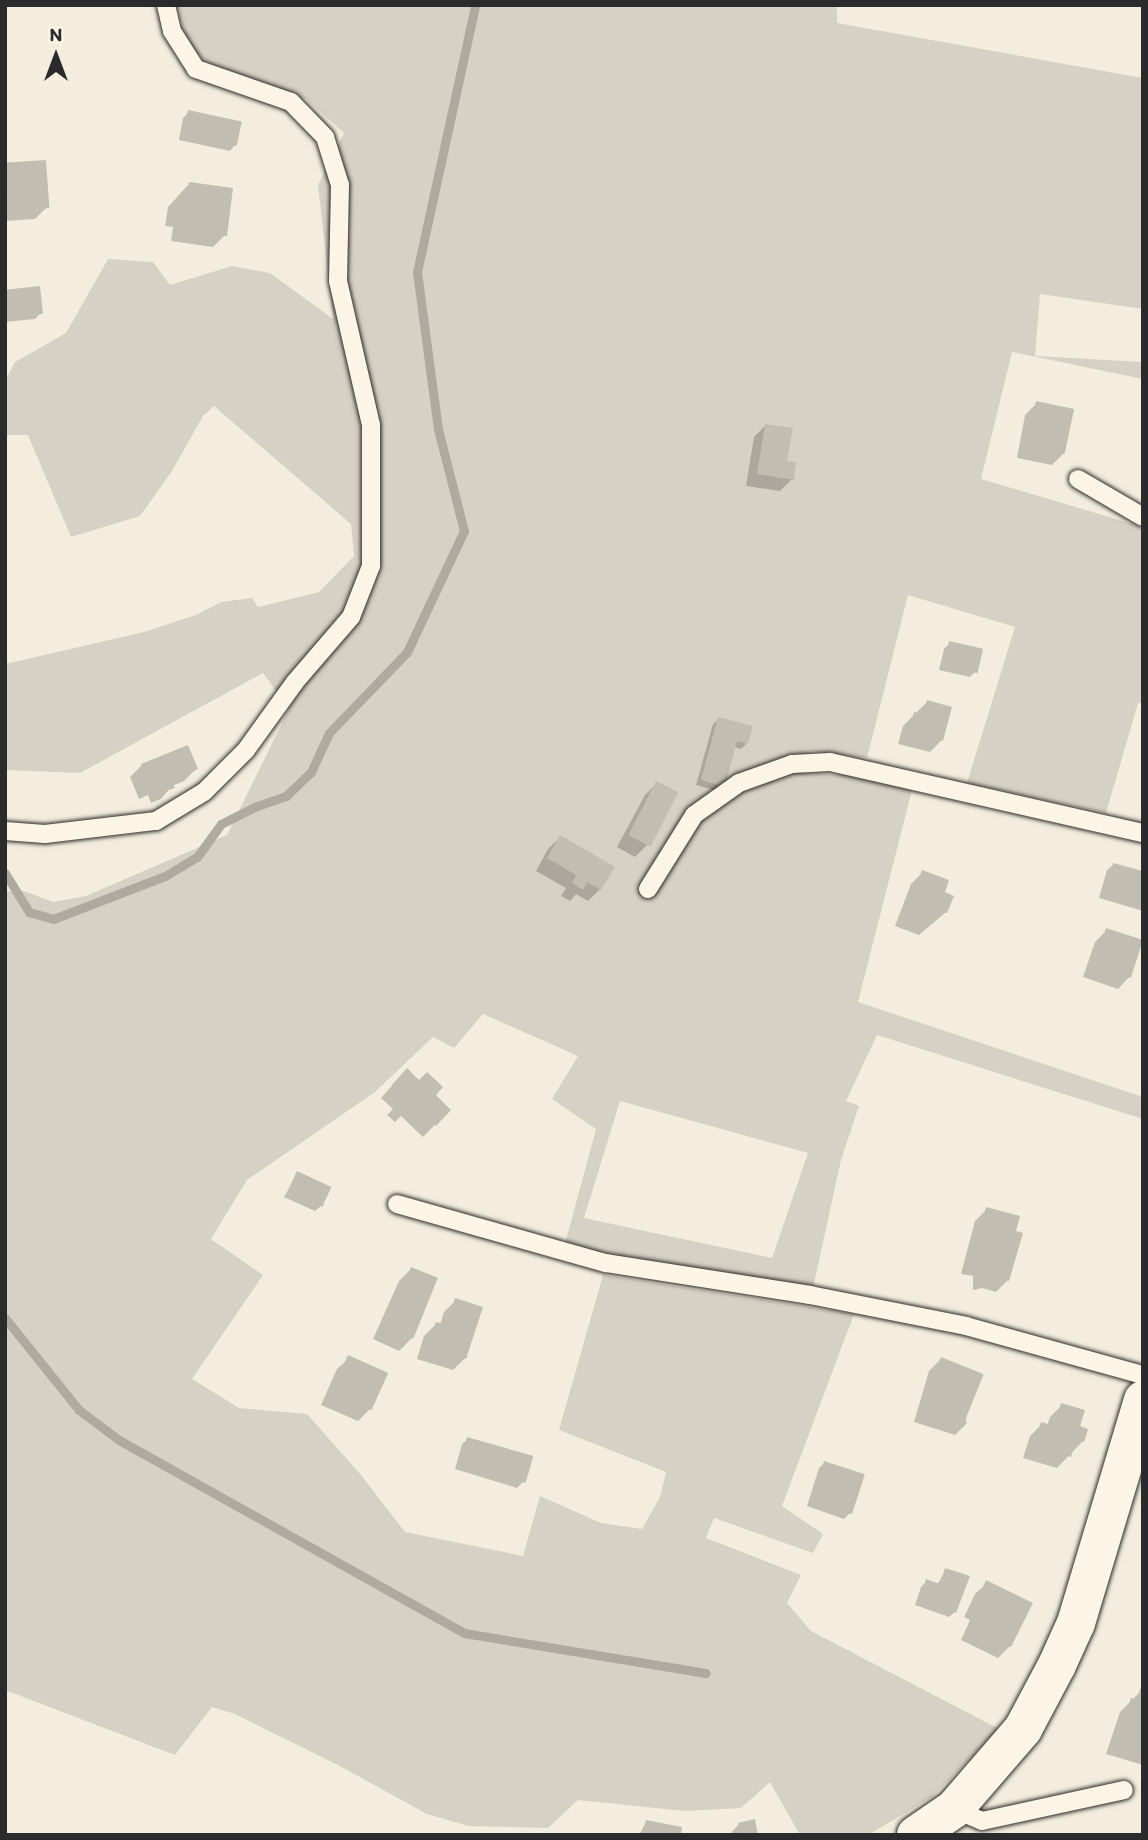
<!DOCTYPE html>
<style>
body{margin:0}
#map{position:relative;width:1148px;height:1840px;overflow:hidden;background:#f4edde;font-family:Itim,sans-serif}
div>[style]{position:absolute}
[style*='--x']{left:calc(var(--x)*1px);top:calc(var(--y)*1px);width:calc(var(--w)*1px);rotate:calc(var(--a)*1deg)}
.green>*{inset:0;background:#d6d1c4}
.shadow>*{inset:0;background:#0003}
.stream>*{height:9px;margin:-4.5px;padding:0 4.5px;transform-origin:4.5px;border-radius:4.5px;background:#afaaa0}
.building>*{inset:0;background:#c2bdb1;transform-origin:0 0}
.roads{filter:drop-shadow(0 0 2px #2b2b2b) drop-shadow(0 0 2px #2b2b2b)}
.service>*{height:18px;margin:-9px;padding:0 9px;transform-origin:9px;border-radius:9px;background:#fcf5e5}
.tertiary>*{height:38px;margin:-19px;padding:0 19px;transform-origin:19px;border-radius:19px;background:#fcf5e5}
span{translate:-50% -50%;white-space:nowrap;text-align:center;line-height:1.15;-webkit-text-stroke:5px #fcf5e5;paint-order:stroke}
.frame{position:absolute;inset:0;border:7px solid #2b2b2b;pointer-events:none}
.north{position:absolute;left:21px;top:21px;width:70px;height:70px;-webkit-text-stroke:5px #fcf5e5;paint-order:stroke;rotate:0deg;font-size:19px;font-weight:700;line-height:28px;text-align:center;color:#2b2b2b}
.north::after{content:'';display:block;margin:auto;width:24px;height:32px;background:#2b2b2b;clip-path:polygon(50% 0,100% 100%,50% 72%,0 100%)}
</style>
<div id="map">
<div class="green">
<div style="clip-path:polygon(evenodd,177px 5px,837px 5px,837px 23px,1143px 78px,1143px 309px,1040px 294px,1035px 356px,1143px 362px,1143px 379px,1012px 352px,981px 479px,1143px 527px,1143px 703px,1138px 703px,1106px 813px,967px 783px,1015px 627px,908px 595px,867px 758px,810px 751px,800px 773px,862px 776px,912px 790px,858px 1002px,1143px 1097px,1143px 1119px,877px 1035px,846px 1101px,859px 1106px,841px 1160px,813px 1288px,609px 1256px,565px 1244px,596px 1129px,552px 1099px,578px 1056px,483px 1014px,454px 1048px,433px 1037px,375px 1092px,247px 1180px,211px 1239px,263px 1275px,192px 1379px,239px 1408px,307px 1414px,361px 1475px,405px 1532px,523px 1556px,540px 1496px,601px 1523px,642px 1529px,660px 1497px,666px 1472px,559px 1430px,603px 1275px,854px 1314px,782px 1506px,823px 1534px,813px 1553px,714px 1518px,706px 1538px,801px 1575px,787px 1603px,811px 1631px,999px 1729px,932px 1797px,868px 1835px,800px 1835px,770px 1782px,741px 1808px,685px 1811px,578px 1800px,548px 1828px,468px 1826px,427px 1814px,338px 1765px,235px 1714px,212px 1707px,175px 1755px,5px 1690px,5px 891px,24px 891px,53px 902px,86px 896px,227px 835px,289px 709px,263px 673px,80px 773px,5px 770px,5px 664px,144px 632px,196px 615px,221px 602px,252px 598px,258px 607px,319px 592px,354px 556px,351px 524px,214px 406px,203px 416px,172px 471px,140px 516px,71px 537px,28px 435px,5px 435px,5px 381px,15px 362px,66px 333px,108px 259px,153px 262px,170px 285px,232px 266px,270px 273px,333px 319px,318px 185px,344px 133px,306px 99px,236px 77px,204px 61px,186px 42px,177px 5px,620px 1101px,808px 1153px,772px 1258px,584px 1218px,620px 1101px)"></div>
</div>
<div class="shadow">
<div style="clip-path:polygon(189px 112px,235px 145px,230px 151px,179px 140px,183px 118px)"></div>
<div style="clip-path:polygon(5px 164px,47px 207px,35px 219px,5px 221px)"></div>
<div style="clip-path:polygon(189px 184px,225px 235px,213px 247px,171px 241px,173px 227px,165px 226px,168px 207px)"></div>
<div style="clip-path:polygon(5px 291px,41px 313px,35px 319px,5px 322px)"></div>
<div style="clip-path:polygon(1037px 403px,1064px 453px,1052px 465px,1017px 458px,1025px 415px)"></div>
<div style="clip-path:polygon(766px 425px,792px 479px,780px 491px,746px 486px,754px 437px)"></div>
<div style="clip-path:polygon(950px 643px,975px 672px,970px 677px,939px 670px,944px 649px)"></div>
<div style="clip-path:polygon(927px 702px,942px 740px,930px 752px,898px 744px,903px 726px)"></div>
<div style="clip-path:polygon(719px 719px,747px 743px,741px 749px,734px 747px,723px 786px,718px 791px,696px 785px,713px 724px)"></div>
<div style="clip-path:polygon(142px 765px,196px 769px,184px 781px,172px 786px,161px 799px,151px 803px,148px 795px,139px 799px,130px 777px)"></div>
<div style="clip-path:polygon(657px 783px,675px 793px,647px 845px,635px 857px,617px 847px,645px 795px)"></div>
<div style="clip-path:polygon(560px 837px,600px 889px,588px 901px,576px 894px,570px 901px,561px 896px,566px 888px,536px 871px,548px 849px)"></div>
<div style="clip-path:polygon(1113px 865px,1143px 873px,1143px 911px,1099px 898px,1107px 870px)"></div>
<div style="clip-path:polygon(923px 872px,942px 893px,946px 912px,919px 935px,895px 926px,911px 884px)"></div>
<div style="clip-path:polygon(1107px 930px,1129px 977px,1118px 989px,1083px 977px,1095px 942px)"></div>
<div style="clip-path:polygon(395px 1082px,433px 1095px,449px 1110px,423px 1137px,401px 1116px,395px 1122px,387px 1115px,393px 1109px,381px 1098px)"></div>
<div style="clip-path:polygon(298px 1173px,321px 1206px,315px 1211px,284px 1197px)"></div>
<div style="clip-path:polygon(987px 1209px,1008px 1280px,996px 1292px,982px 1288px,973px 1290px,973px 1276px,961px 1274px,975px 1221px)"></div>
<div style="clip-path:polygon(411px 1269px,411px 1339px,399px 1351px,373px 1339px,399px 1281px)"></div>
<div style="clip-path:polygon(456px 1300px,465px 1358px,453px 1370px,417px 1359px,424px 1336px,436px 1324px,440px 1325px,444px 1312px)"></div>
<div style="clip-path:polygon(349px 1358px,370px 1409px,358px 1421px,321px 1405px,337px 1369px)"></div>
<div style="clip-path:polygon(941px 1359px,967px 1423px,955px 1435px,914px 1422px,929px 1371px)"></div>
<div style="clip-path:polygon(1062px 1405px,1078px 1427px,1083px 1441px,1057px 1468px,1023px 1458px,1030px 1436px,1042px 1424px,1047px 1426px,1050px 1417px)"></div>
<div style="clip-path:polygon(468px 1439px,523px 1482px,517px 1488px,455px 1469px,462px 1444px)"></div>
<div style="clip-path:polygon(825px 1463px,850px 1513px,844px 1519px,807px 1506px,819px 1468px)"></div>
<div style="clip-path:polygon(946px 1570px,955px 1612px,949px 1617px,915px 1605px,921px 1587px,927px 1581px,937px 1585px)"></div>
<div style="clip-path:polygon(987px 1583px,1010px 1646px,998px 1658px,961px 1640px,970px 1620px,964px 1617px,975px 1594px)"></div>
<div style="clip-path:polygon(1143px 1689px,1143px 1765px,1106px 1754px,1120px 1712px)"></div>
<div style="clip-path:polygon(646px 1822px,679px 1835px,639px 1835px)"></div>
<div style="clip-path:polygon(739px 1824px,756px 1835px,729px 1835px)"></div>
</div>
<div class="stream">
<div style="--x:5;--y:873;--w:46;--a:58.4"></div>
<div style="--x:29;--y:912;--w:25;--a:16"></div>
<div style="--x:53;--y:919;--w:120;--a:-21"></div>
<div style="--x:165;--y:876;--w:37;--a:-31"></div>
<div style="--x:197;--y:857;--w:41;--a:-54"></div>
<div style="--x:221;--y:824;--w:37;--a:-27"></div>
<div style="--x:254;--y:807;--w:34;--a:-19"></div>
<div style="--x:286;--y:796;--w:35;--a:-44"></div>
<div style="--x:311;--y:772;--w:43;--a:-65.2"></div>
<div style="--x:329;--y:733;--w:112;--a:-46.1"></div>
<div style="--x:407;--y:652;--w:134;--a:-64.8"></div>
<div style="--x:464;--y:531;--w:105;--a:-104.3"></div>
<div style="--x:438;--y:429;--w:158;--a:-97.6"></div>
<div style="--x:417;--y:272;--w:273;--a:-77.7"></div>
<div style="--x:5;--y:1318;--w:118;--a:51.2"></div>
<div style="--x:79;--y:1410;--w:50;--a:36.9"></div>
<div style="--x:119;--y:1440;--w:395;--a:29.2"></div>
<div style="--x:464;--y:1633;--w:245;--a:9.4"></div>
</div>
<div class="building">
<div style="left:188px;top:110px;width:55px;height:25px;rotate:12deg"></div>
<div style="left:46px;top:160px;width:48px;height:41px;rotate:86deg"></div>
<div style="clip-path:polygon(189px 182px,233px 188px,227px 236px,182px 230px,184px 215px,176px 214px,179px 194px,187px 195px)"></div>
<div style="left:40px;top:286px;width:28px;height:35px;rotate:84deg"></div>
<div style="left:1036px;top:401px;width:39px;height:46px;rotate:12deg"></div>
<div style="clip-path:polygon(765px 424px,793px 428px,787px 461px,796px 462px,794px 480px,757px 474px)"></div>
<div style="left:949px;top:641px;width:35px;height:25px;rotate:13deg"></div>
<div style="clip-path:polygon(927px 700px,952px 707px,943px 741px,909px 732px,914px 712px,923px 714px)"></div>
<div style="clip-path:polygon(718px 717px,753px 726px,748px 744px,737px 741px,725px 787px,701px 780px)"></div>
<div style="clip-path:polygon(188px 745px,198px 769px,171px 780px,175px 788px,163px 792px,160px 784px,151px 788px,141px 764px)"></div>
<div style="left:656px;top:781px;width:25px;height:61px;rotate:27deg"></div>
<div style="clip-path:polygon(560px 835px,615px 867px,601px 890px,587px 882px,583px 890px,572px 883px,576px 875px,547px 858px)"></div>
<div style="clip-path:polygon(1113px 863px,1143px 871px,1143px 904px,1104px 893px)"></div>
<div style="clip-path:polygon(922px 870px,949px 880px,945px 892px,954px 896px,947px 913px,938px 910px,933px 924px,906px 914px)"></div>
<div style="left:1106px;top:928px;width:39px;height:40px;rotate:18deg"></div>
<div style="clip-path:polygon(407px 1068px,419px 1080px,427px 1072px,443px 1087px,436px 1095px,451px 1110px,436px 1126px,414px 1105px,408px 1111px,398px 1102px,404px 1096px,392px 1085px)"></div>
<div style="left:297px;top:1171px;width:38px;height:22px;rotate:25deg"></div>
<div style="clip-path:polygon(986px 1207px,1020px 1216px,1016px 1231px,1023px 1233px,1009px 1281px,996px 1277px,991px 1281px,984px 1279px,984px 1265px,971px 1262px)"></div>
<div style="left:411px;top:1267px;width:29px;height:66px;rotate:22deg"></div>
<div style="clip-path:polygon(455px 1298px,483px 1307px,466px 1359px,428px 1347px,436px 1322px,447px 1325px)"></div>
<div style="left:348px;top:1355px;width:44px;height:41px;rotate:24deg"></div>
<div style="left:941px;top:1357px;width:46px;height:56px;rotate:22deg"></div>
<div style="clip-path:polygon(1061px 1403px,1085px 1410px,1080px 1426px,1088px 1429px,1084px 1442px,1076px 1439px,1071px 1457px,1034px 1446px,1041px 1422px,1054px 1426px)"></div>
<div style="left:467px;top:1437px;width:69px;height:28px;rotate:16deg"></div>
<div style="left:824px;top:1461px;width:43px;height:42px;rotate:18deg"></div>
<div style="clip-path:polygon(945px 1568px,970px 1576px,956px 1613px,919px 1600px,926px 1579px,940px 1584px)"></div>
<div style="clip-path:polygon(986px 1580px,1033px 1603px,1011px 1647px,971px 1628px,981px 1608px,975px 1605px)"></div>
<div style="clip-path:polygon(1143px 1682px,1143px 1750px,1117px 1742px,1131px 1698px,1136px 1700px)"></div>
<div style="clip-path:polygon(755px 1819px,758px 1835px,727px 1835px,740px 1831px,738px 1823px)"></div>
<div style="clip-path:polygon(646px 1820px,682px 1827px,681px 1835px,643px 1835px)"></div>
</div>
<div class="roads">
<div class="service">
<div style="--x:1078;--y:479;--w:75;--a:30.3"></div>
<div style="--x:5;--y:831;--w:40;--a:4.3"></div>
<div style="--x:45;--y:834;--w:112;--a:-6.7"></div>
<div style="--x:156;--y:821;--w:56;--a:-31.1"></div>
<div style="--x:204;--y:792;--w:59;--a:-45"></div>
<div style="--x:246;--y:750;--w:84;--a:-54.2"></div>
<div style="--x:295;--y:682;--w:86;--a:-49.3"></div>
<div style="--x:351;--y:617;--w:55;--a:-68.6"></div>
<div style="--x:371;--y:566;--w:141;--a:-90"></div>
<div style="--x:371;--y:425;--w:148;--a:-102.9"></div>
<div style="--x:338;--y:281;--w:96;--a:-88.8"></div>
<div style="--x:340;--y:185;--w:50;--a:-107.4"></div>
<div style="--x:325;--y:137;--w:49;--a:-134.2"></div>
<div style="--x:291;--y:102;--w:101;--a:-160.8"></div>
<div style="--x:196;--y:69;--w:45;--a:-122.3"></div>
<div style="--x:172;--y:31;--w:27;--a:-103"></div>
<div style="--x:648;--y:889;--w:87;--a:-58.1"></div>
<div style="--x:694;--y:815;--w:55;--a:-35.4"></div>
<div style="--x:739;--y:783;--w:56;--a:-19.7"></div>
<div style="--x:792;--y:764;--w:38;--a:-3"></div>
<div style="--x:830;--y:762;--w:321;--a:12.8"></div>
<div style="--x:397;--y:1204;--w:217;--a:15.8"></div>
<div style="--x:606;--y:1263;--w:206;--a:8.9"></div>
<div style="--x:810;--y:1295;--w:159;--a:11.2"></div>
<div style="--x:966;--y:1326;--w:184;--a:15.5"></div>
<div style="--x:954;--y:1809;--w:30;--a:23"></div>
<div style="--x:982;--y:1821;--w:145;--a:-12.3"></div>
</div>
<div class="tertiary">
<div style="--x:916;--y:1835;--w:46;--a:-34.4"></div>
<div style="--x:954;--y:1809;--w:106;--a:-49.2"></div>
<div style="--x:1023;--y:1729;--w:72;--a:-62"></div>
<div style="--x:1057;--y:1665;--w:46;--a:-65.7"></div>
<div style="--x:1076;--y:1623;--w:233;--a:-73.3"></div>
</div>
</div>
<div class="frame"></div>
<div class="north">N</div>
</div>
